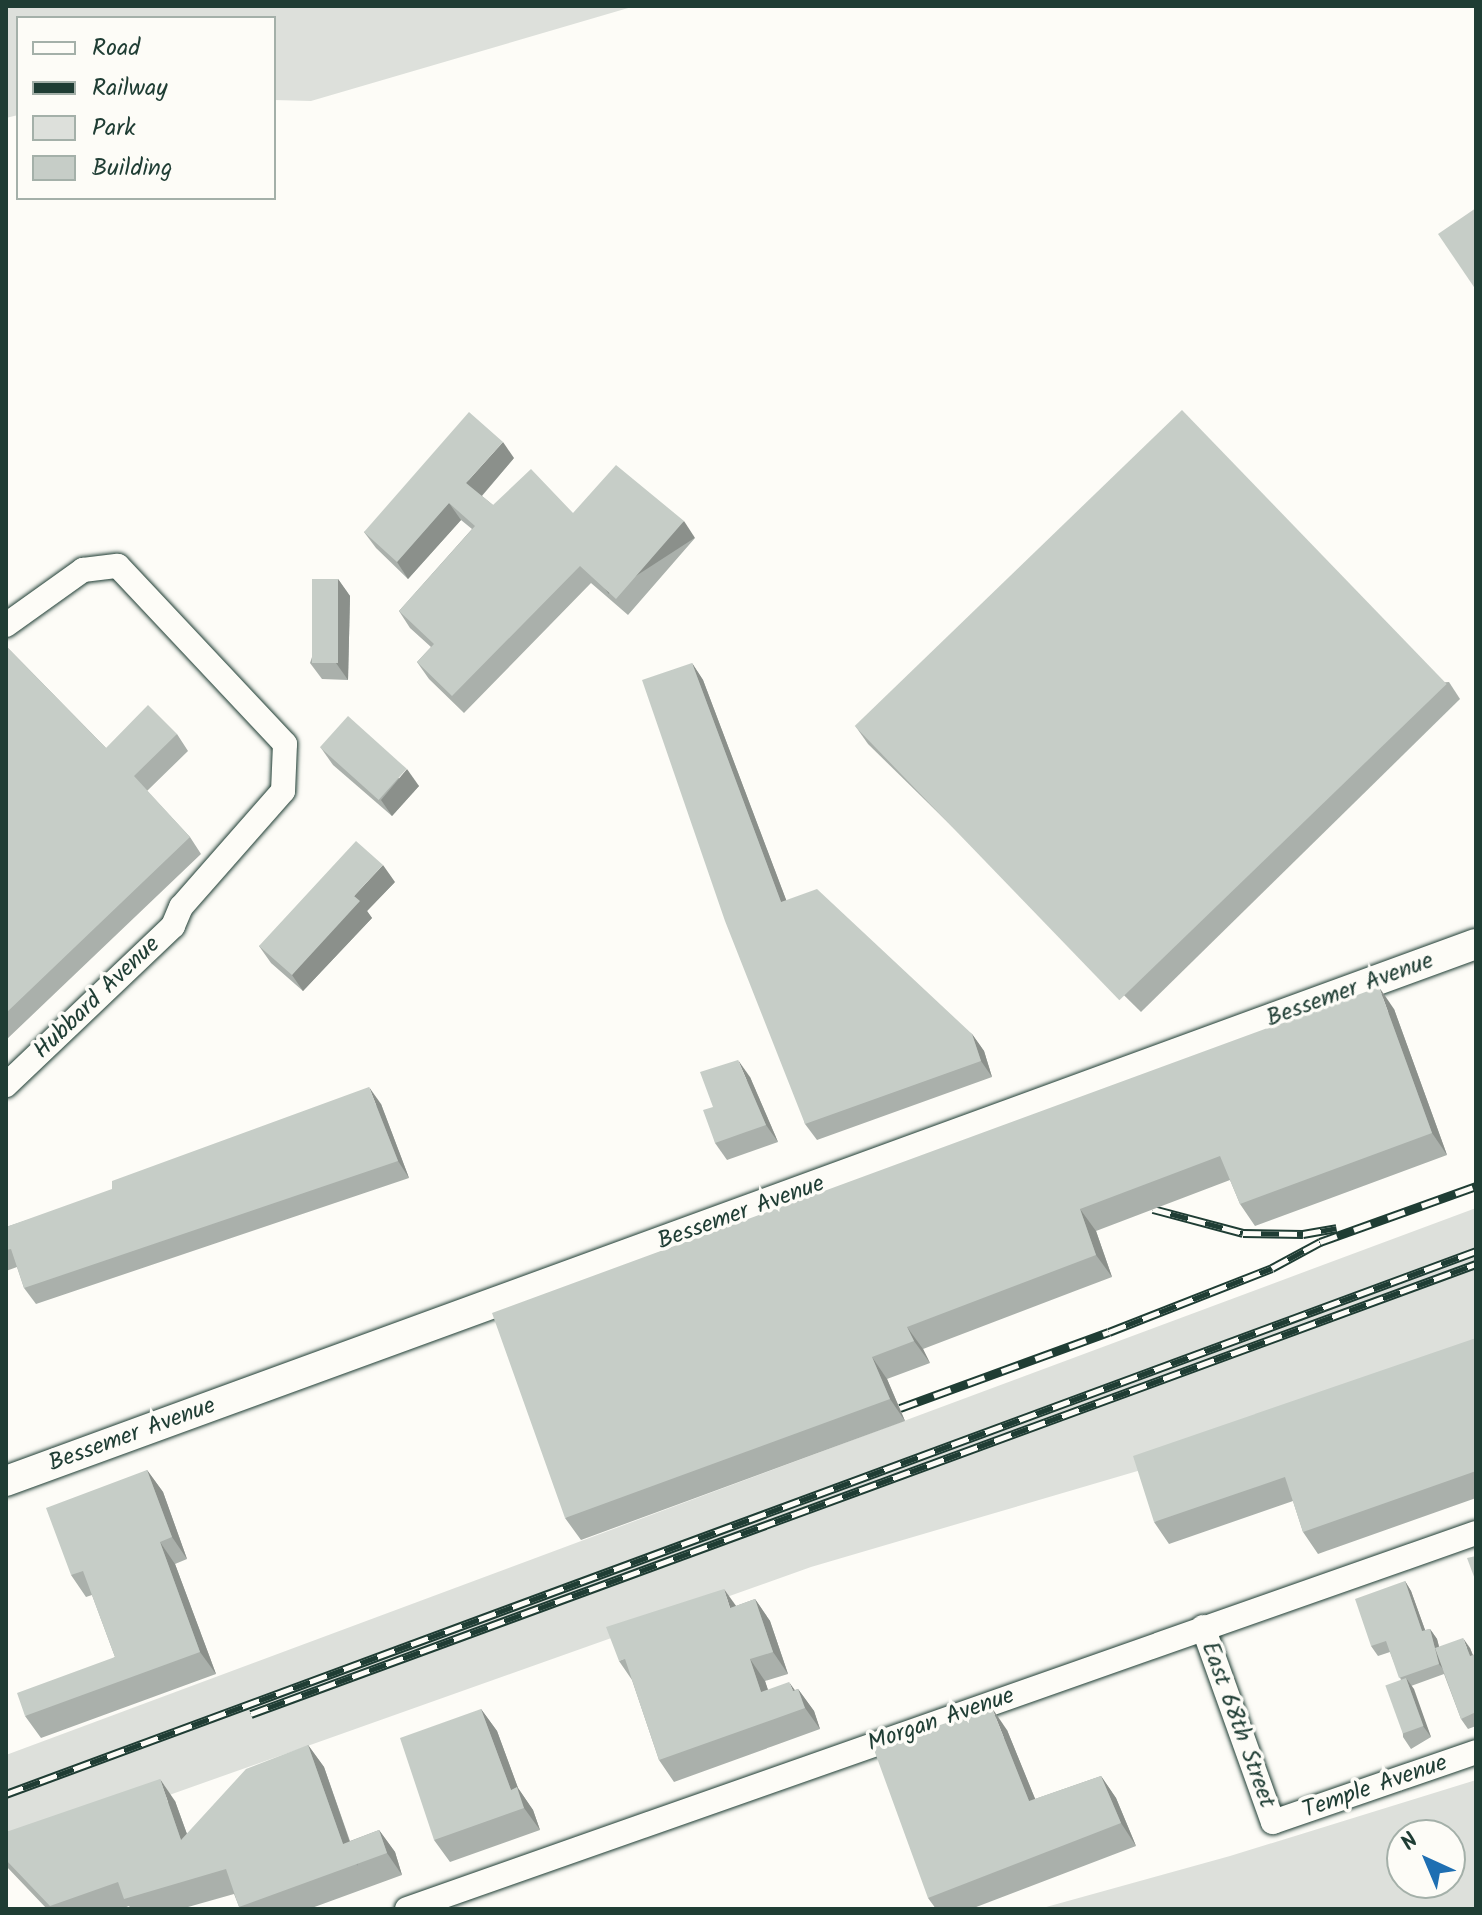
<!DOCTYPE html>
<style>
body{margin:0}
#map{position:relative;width:1482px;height:1915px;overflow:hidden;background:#fdfcf7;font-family:Kalam,sans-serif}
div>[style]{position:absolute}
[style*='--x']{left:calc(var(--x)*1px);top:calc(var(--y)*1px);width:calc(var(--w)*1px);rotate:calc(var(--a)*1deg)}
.green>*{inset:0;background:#dde0db}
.roads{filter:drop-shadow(0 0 2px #1f3d34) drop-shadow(0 0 2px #1f3d34)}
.minor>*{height:24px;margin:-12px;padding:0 12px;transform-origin:12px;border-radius:12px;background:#fdfcf7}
.tertiary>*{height:30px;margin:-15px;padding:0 15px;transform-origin:15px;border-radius:15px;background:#fdfcf7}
.rail>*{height:9px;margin-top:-4.5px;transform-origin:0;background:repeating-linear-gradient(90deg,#fdfcf7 0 18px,#1f3d34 0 36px);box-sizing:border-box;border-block:2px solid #1f3d34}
.wall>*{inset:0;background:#aab0ab}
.shaded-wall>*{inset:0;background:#8b908b;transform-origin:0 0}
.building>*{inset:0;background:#c6cdc7;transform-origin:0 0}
span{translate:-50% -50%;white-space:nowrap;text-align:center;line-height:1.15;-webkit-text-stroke:7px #fdfcf7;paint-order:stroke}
.street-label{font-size:24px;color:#1f3d34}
.frame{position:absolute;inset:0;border:8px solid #1f3d34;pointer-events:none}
.legend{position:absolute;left:16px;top:16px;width:260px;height:184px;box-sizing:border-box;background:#fdfcf7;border:2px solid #a4b0a9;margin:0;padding:10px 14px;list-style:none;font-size:24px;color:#1f3d34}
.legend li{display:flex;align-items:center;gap:16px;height:40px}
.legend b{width:40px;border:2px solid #a4b0a9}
.north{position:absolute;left:1386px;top:1819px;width:80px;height:80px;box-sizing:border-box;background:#fdfcf7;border:2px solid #a4b0a9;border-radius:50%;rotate:316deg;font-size:22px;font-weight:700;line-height:32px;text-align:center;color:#1f3d34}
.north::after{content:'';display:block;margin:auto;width:28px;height:36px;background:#1f6fb2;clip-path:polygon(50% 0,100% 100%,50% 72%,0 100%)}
</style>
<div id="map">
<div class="green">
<div style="clip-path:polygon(6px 6px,635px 6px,311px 101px,274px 100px,274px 18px,18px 18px,18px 115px,6px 118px)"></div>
<div style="clip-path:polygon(1476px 1208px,1476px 1357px,1141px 1470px,811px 1567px,6px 1853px,6px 1755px)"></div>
<div style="clip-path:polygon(evenodd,1476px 1780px,1476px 1909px,1039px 1909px,1230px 1856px,1476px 1780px,1402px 1835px,1450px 1835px,1450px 1883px,1402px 1883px,1402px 1835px)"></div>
</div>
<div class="roads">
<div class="minor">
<div style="--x:6;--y:625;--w:95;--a:-35.5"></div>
<div style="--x:83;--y:570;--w:35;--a:-7"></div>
<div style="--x:118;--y:566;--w:244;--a:46.8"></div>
<div style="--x:285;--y:744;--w:47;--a:92.4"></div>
<div style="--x:283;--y:791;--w:154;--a:131.3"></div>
<div style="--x:181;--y:907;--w:21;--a:113"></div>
<div style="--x:173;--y:926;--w:231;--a:136.4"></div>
<div style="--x:1203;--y:1627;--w:207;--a:70.3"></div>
<div style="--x:1273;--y:1822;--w:215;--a:-19"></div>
<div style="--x:407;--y:1909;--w:1133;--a:-19.38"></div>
</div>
<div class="tertiary">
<div style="--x:6;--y:1481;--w:1565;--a:-20.07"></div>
</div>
</div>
<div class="rail">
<div style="--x:1153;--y:1209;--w:93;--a:14.9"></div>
<div style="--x:1243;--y:1233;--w:60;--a:1"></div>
<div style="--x:1303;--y:1234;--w:34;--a:-10"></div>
<div style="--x:900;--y:1408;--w:222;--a:-20"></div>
<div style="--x:1109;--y:1332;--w:175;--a:-21.4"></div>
<div style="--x:1272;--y:1268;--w:55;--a:-28.4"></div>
<div style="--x:1320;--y:1242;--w:166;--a:-19.7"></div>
<div style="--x:251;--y:1714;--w:1305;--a:-20.17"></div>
<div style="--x:6;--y:1794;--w:1567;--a:-20.27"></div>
</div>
<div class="wall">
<div style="clip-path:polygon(514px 458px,482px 496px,493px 505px,573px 513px,695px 538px,628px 615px,591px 583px,464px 713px,429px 679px,417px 662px,431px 647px,410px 628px,399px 611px,472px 529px,461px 520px,408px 579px,376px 548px,364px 532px)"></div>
<div style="clip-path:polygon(338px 579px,350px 596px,348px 680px,322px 679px,310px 663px)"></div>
<div style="clip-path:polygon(6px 646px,106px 748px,177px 734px,188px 751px,147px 791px,190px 837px,201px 854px,6px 1040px)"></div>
<div style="clip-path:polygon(692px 663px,703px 680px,786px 900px,972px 1034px,984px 1051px,992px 1077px,817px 1140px,805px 1124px)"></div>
<div style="clip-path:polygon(1449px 682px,1460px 699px,1141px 1012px,868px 744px,856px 727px)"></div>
<div style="clip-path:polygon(321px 748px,419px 786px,392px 816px,333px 765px)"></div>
<div style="clip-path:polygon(395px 882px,367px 911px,372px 918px,303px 991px,271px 963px,259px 946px)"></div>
<div style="clip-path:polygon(1394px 1009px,1447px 1155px,1255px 1226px,1240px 1204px,1230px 1180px,1096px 1231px,1112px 1277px,923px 1349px,930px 1363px,887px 1379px,905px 1421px,581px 1540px,565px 1518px)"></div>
<div style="clip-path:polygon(750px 1077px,778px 1142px,727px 1160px,715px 1143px,713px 1107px)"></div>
<div style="clip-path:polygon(381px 1104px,409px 1178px,36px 1304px,24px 1288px,17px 1267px,6px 1271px,6px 1227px)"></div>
<div style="clip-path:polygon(1476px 1338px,1476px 1498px,1318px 1554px,1303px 1532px,1293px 1501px,1169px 1544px,1154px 1522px)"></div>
<div style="clip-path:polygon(147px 1470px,163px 1492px,187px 1559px,175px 1564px,216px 1674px,41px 1738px,25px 1716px,115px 1657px,92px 1595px,86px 1597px,71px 1575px)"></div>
<div style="clip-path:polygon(1405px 1581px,1411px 1591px,1425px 1630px,1430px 1629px,1437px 1639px,1439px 1647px,1470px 1648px,1473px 1655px,1476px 1654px,1476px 1726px,1468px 1729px,1461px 1719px,1444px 1674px,1411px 1686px,1431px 1737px,1411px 1749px,1403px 1737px,1401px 1680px,1390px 1652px,1378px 1656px,1371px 1646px)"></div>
<div style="clip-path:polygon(755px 1599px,770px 1621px,788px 1674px,765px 1681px,768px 1690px,795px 1690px,798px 1689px,814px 1711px,820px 1729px,674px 1782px,659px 1760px,632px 1680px,619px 1661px,736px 1606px)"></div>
<div style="clip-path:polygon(481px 1709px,497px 1731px,518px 1788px,533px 1810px,540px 1830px,450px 1862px,434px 1840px)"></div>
<div style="clip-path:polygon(1007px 1730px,1035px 1799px,1101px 1776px,1116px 1798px,1136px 1846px,971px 1909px,936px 1909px,928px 1898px)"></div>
<div style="clip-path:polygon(308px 1745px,324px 1767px,350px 1841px,379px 1830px,395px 1852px,402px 1875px,309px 1909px,240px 1909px,234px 1894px,181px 1909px,131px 1909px,129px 1906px,121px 1909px,47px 1909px,6px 1866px,6px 1832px,175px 1801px,187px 1834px)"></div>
</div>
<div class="shaded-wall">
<div style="clip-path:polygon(503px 442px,514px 458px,478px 500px,466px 483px)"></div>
<div style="clip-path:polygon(449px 503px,461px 520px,408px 579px,397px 562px)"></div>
<div style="left:684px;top:521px;width:20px;height:103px;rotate:57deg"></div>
<div style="clip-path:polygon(338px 579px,350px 596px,348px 680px,336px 663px)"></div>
<div style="clip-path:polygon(692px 663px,703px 680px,793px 918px,781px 902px)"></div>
<div style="clip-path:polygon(407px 769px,419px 786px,392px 816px,381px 800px)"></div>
<div style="clip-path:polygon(383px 865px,395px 882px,367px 911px,372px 918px,303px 991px,292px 975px,354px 896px)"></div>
<div style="clip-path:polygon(1379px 987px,1394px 1009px,1447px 1155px,1432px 1133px)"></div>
<div style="clip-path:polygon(972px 1034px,984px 1051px,992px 1077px,981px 1061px)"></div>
<div style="clip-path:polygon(738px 1060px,750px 1077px,778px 1142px,766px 1125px)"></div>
<div style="clip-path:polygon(369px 1087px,381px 1104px,409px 1178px,398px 1161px)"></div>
<div style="clip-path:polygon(1080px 1209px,1096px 1231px,1112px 1277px,1096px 1255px)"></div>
<div style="clip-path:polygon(907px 1327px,923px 1349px,930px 1363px,914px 1341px)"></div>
<div style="clip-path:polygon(872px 1357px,887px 1379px,905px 1421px,890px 1399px)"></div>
<div style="clip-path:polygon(147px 1470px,163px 1492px,187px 1559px,172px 1537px)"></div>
<div style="clip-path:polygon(160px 1542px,175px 1564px,216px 1674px,200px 1652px)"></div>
<div style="clip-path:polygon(1405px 1581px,1411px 1591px,1429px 1641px,1422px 1631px)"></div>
<div style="clip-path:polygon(724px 1589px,739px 1610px,730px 1608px)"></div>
<div style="clip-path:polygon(755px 1599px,770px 1621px,788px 1674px,773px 1652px)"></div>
<div style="clip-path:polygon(1430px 1629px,1437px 1639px,1446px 1673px,1439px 1664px)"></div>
<div style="clip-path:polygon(1463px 1638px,1470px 1648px,1476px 1664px,1470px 1656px)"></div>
<div style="clip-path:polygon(750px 1659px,765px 1681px,776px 1714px,761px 1692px)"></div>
<div style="clip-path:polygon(1406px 1678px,1414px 1689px,1431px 1737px,1423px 1726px)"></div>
<div style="clip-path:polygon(789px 1682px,802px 1700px,798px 1689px,814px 1711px,820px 1729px,793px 1691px)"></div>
<div style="clip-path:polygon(992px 1708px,1007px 1730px,1045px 1823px,1029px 1801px)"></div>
<div style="clip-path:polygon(481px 1709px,497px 1731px,518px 1788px,533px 1810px,540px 1830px,511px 1790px)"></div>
<div style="clip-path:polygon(308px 1745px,324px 1767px,358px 1866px,343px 1844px)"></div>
<div style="clip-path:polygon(1101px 1776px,1116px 1798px,1136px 1846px,1121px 1823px)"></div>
<div style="clip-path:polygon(160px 1779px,175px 1801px,197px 1862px,181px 1840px)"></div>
<div style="clip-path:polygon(379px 1830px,395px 1852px,402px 1875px,387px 1853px)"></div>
</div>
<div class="building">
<div style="clip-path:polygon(1476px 208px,1476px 290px,1438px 234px)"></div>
<div style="left:1182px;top:410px;width:381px;height:455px;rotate:46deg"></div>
<div style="clip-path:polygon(469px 412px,503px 442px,466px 483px,493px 505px,531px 469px,573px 513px,616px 465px,684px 521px,616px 599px,580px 566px,452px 696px,417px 662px,434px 644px,399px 611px,475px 526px,449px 503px,397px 562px,364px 532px)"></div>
<div style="left:312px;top:579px;width:26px;height:84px"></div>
<div style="clip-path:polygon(6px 646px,106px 748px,148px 705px,177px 734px,134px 776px,190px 837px,6px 1013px)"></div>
<div style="clip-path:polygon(692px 663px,781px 902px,817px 889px,972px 1034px,981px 1061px,805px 1124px,725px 921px,642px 680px)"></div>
<div style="left:348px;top:716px;width:79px;height:42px;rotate:42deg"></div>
<div style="clip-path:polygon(356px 841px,383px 865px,354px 896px,360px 901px,292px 975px,259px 946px)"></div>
<div style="clip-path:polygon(1379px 987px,1432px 1133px,1240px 1204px,1220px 1156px,1080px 1209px,1096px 1255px,907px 1327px,914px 1341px,872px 1357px,890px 1399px,565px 1518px,492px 1313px)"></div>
<div style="clip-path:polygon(738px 1060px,766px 1125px,715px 1143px,703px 1110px,713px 1107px,700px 1072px)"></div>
<div style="clip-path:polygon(369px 1087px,398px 1161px,24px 1288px,11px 1249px,6px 1250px,6px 1227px,112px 1189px,112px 1181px)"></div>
<div style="clip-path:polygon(1476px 1338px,1476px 1471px,1303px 1532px,1285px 1477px,1154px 1522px,1133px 1456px)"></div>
<div style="clip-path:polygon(147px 1470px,172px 1537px,160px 1542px,200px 1652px,25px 1716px,17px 1693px,115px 1657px,83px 1571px,71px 1575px,46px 1508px)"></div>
<div style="clip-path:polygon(1476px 1556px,1476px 1582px,1467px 1558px)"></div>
<div style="clip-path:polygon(1405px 1581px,1422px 1631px,1430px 1629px,1439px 1664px,1399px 1678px,1386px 1641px,1371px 1646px,1355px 1599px)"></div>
<div style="clip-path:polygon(724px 1589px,730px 1608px,755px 1599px,773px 1652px,750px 1659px,761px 1692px,789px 1682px,793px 1691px,798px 1689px,805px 1708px,659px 1760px,625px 1659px,619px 1661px,606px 1627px)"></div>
<div style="clip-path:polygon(1463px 1638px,1470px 1656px,1476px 1654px,1476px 1712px,1461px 1719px,1435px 1648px)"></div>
<div style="left:1406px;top:1678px;width:51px;height:22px;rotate:70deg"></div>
<div style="clip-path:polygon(992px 1708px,1029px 1801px,1101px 1776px,1121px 1823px,928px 1898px,873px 1747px)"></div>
<div style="clip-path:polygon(481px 1709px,511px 1790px,517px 1787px,524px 1808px,434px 1840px,400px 1738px)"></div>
<div style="clip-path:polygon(308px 1745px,343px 1844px,379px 1830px,387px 1853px,239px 1907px,226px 1869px,124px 1899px,118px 1882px,50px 1906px,6px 1860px,6px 1832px,160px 1779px,181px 1840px,246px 1769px)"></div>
</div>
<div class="street-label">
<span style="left:1350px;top:990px;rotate:-20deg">Bessemer Avenue</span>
<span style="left:97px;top:998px;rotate:-44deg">Hubbard Avenue</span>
<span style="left:741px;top:1213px;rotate:-20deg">Bessemer Avenue</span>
<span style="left:132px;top:1435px;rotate:-20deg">Bessemer Avenue</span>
<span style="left:941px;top:1720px;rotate:-19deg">Morgan Avenue</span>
<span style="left:1238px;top:1725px;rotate:70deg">East 68th Street</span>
<span style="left:1375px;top:1787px;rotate:-19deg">Temple Avenue</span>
</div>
<div class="frame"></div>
<ul class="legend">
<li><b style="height:10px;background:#fdfcf7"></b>Road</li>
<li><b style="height:10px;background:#1f3d34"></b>Railway</li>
<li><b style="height:22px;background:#dde0db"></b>Park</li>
<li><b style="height:22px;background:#c6cdc7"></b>Building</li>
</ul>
<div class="north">N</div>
</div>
